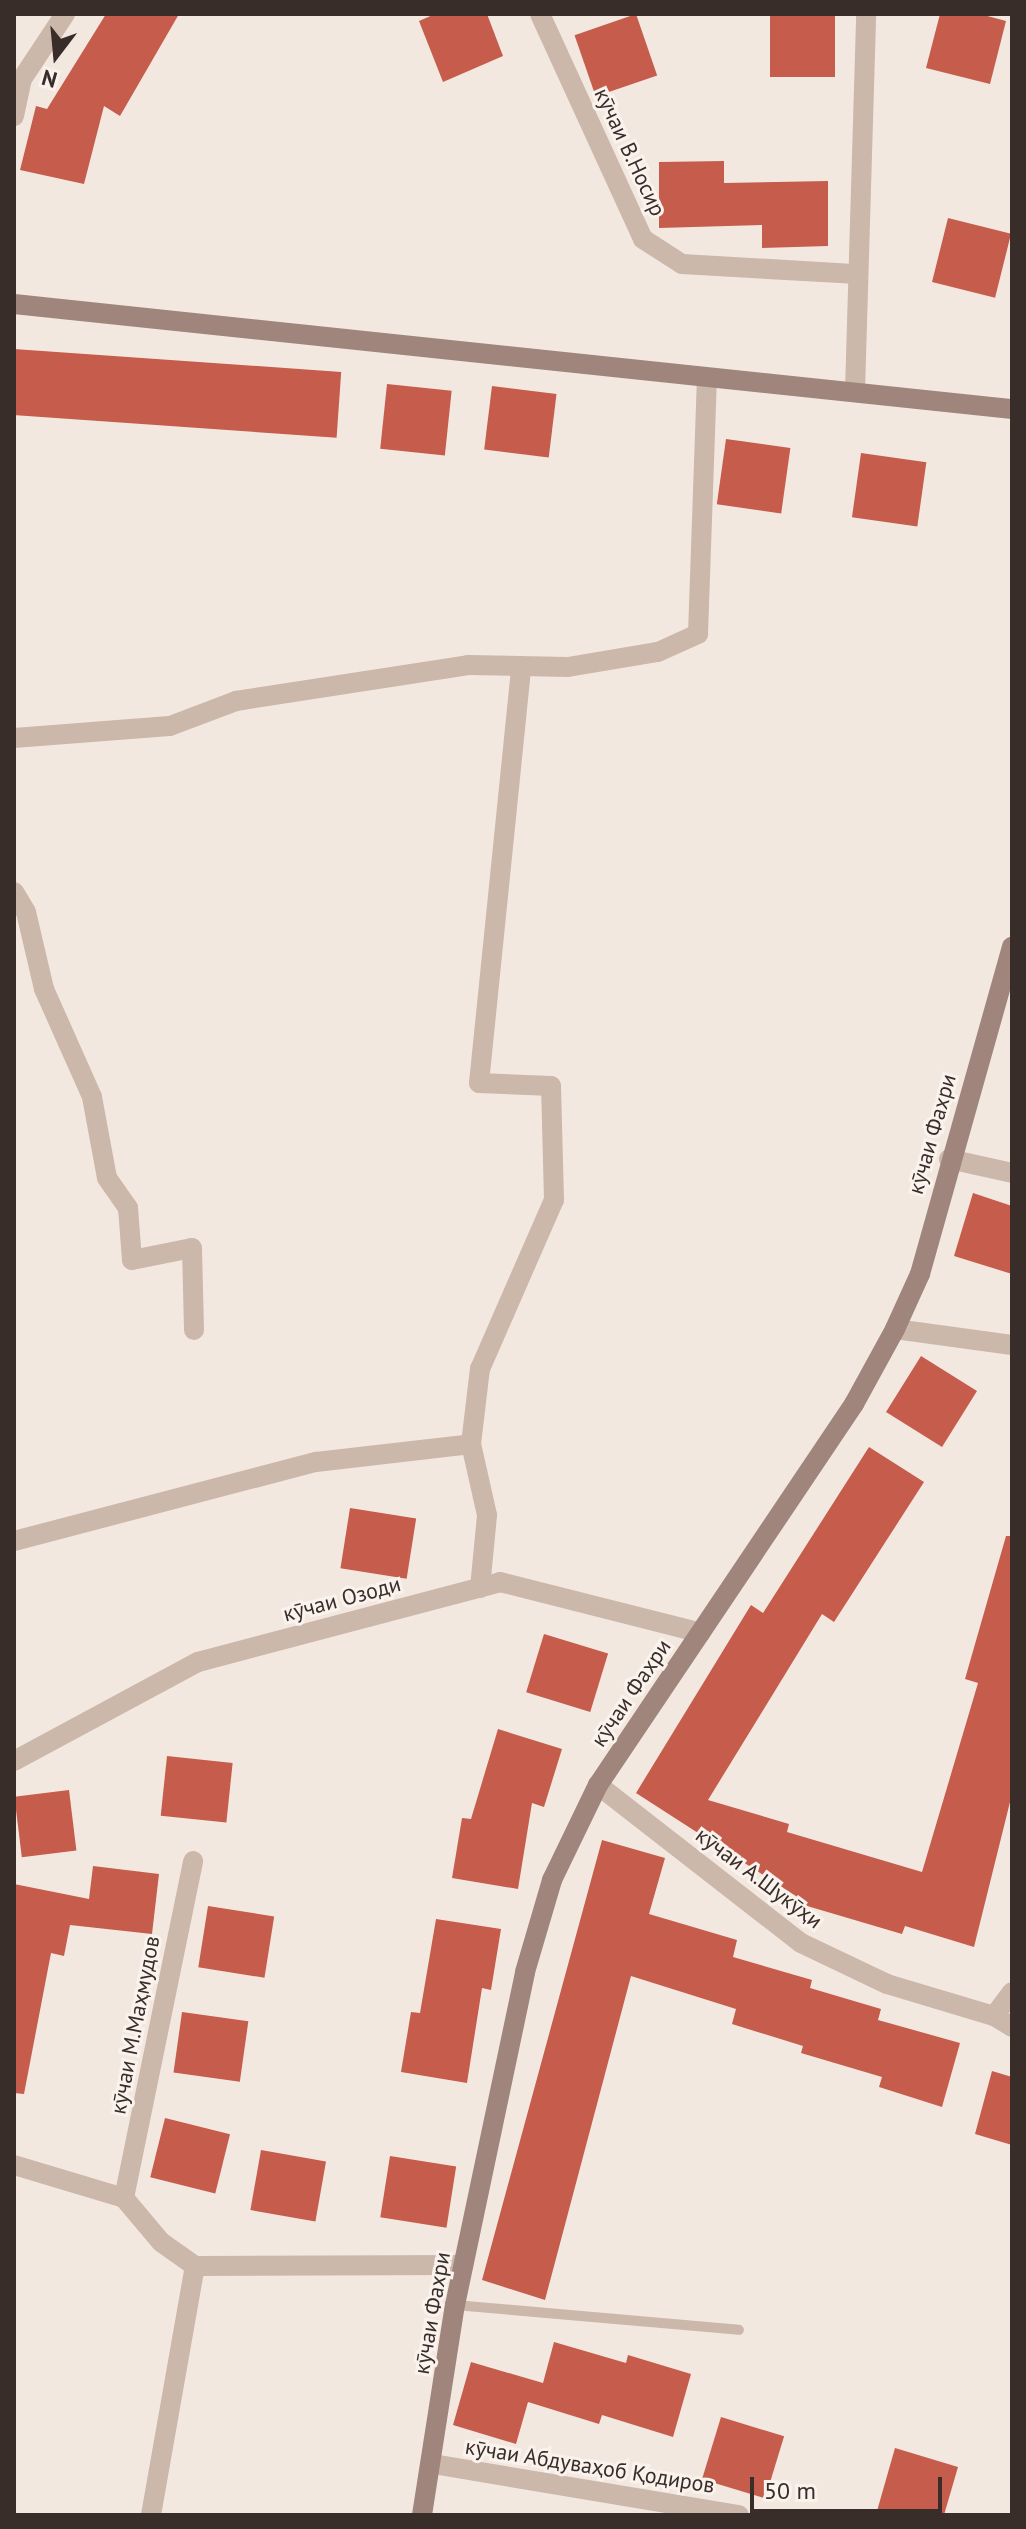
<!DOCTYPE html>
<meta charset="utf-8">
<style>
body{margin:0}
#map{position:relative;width:1026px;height:2529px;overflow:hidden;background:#f3e8e0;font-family:"PT Sans",sans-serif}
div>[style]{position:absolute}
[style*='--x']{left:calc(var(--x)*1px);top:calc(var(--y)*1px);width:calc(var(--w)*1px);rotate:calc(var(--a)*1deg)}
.building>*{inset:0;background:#c65c4b;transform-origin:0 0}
.lane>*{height:10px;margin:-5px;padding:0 5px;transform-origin:5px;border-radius:5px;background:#ccb7ab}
.street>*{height:20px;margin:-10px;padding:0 10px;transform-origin:10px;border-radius:10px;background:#ccb7ab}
.secondary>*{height:20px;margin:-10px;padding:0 10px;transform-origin:10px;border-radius:10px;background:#9f857c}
span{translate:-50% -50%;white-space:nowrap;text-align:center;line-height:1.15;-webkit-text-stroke:6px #faf2ec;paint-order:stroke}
.street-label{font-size:22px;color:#392d2a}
.frame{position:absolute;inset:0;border:16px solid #392d2a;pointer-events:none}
.north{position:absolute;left:16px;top:16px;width:80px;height:80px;-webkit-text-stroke:6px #faf2ec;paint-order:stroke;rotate:196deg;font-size:22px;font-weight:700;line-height:32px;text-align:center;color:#392d2a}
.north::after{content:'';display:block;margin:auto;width:28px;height:36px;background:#392d2a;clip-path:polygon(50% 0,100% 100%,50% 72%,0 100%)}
.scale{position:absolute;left:750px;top:2477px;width:192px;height:36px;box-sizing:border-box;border:4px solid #392d2a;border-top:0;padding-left:10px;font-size:24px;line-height:28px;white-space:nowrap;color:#392d2a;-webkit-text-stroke:6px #faf2ec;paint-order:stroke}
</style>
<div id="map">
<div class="building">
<div style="clip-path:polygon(106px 14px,179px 14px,120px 116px,104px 106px,84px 184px,20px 170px,36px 106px,47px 109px)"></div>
<div style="clip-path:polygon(435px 14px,487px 14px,503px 56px,443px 82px,419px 21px)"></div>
<div style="left:636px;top:14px;width:65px;height:65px;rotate:71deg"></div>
<div style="left:770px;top:14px;width:65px;height:63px"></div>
<div style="clip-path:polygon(940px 14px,980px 14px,1006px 21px,990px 84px,926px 68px)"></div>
<div style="clip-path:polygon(724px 161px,724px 183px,828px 181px,828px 246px,762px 248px,762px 225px,659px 228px,659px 162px)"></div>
<div style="left:948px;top:218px;width:65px;height:66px;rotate:14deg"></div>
<div style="left:14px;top:349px;width:328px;height:66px;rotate:4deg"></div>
<div style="left:387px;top:384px;width:65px;height:65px;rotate:6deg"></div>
<div style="left:492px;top:386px;width:65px;height:64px;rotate:7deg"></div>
<div style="left:726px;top:439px;width:65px;height:66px;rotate:8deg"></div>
<div style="left:861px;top:453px;width:66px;height:65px;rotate:8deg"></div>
<div style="clip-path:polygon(973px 1193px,1012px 1206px,1012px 1274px,954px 1256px)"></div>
<div style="left:921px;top:1356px;width:66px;height:66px;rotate:32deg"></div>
<div style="clip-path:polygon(869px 1447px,924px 1482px,834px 1622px,822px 1614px,708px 1800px,789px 1824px,787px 1832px,922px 1872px,978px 1683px,965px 1679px,1006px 1536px,1012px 1536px,1012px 1794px,974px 1947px,905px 1926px,902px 1934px,797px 1903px,799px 1898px,636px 1793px,751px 1605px,763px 1613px)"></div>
<div style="left:350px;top:1508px;width:67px;height:61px;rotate:9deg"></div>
<div style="left:544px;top:1634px;width:67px;height:61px;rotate:17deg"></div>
<div style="clip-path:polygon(498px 1729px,562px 1749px,544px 1807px,532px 1803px,518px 1889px,452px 1878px,462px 1818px,471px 1819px)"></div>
<div style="left:167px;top:1756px;width:66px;height:60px;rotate:6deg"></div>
<div style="left:69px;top:1790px;width:61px;height:55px;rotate:83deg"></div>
<div style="clip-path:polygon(602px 1840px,665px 1858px,649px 1914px,737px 1940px,733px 1957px,812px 1980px,810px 1988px,881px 2009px,878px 2020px,960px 2043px,942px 2107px,879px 2087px,882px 2077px,801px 2053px,803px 2046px,732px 2024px,736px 2009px,631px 1976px,545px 2300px,482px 2280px)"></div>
<div style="clip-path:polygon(93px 1866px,159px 1874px,152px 1934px,70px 1925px,64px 1956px,51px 1953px,24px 2094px,14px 2093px,14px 1884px,89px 1899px)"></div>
<div style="left:208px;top:1906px;width:67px;height:62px;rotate:9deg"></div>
<div style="clip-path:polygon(436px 1919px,501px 1929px,491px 1990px,482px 1988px,467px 2083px,401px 2072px,411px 2012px,420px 2013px)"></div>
<div style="left:182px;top:2012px;width:67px;height:61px;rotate:8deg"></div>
<div style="clip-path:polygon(992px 2071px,1012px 2077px,1012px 2145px,975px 2134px)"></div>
<div style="left:165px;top:2118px;width:67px;height:61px;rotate:14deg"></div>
<div style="left:261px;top:2150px;width:66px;height:61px;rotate:10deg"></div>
<div style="left:390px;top:2156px;width:67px;height:62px;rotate:9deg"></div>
<div style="clip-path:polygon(554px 2342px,626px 2363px,628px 2355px,691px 2374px,673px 2437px,602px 2415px,599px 2424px,528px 2402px,516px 2444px,453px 2425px,471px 2362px,543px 2383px)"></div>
<div style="left:721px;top:2417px;width:66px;height:65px;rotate:17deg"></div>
<div style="clip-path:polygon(895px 2448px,958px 2467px,944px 2515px,877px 2511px)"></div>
</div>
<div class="lane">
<div style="--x:455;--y:2305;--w:285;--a:5"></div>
</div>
<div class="street">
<div style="--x:540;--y:14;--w:247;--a:65.4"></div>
<div style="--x:643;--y:239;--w:46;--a:32.7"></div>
<div style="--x:682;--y:264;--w:176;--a:3.3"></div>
<div style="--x:14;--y:116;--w:38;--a:-78"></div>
<div style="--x:22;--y:79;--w:78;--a:-56.5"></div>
<div style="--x:855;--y:391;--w:377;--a:-88.3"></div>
<div style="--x:14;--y:738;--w:156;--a:-4.4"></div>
<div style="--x:170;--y:726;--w:71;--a:-20.7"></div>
<div style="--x:236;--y:701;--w:235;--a:-8.8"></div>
<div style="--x:468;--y:665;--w:100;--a:1.1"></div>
<div style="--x:568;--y:667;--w:91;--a:-9.5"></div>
<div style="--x:658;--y:652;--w:44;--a:-24.2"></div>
<div style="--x:698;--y:634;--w:255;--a:-88"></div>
<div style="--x:14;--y:892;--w:23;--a:59"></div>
<div style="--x:26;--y:912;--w:79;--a:76.8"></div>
<div style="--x:44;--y:989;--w:118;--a:66"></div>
<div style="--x:92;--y:1097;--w:82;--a:79.5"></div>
<div style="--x:107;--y:1178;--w:37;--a:55"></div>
<div style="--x:128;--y:1208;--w:52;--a:85.6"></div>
<div style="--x:132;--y:1260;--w:61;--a:-11.3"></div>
<div style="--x:192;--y:1248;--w:82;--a:88.6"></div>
<div style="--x:949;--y:1159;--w:65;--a:12.5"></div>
<div style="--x:895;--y:1329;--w:118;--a:7.8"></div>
<div style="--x:14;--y:1541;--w:312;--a:-14.7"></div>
<div style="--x:316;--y:1462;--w:156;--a:-6.6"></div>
<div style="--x:480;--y:1588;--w:73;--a:-84.5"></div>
<div style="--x:487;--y:1515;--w:73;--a:-102.7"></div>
<div style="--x:471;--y:1444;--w:76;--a:-83.2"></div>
<div style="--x:480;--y:1369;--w:184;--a:-66.4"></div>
<div style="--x:554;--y:1200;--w:114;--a:-91.5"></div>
<div style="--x:551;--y:1086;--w:72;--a:-177.6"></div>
<div style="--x:479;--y:1083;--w:419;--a:-84.2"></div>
<div style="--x:14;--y:1761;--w:209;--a:-28.3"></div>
<div style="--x:198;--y:1662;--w:312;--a:-14.8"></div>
<div style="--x:500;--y:1582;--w:207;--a:14.2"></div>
<div style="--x:598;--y:1785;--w:257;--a:37.9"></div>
<div style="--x:801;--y:1943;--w:95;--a:25.5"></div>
<div style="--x:887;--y:1984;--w:112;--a:16.7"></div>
<div style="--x:994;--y:2016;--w:21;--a:31"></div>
<div style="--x:994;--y:2016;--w:30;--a:-53"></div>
<div style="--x:14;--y:2165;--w:115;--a:16.7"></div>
<div style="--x:124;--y:2198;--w:57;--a:49.9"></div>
<div style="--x:161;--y:2242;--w:42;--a:35.2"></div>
<div style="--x:195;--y:2266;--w:268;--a:-0.2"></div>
<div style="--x:124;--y:2198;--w:344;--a:-78.4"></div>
<div style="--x:433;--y:2464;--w:310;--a:9.5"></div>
<div style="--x:151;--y:2515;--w:253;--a:-80"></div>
</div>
<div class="secondary">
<div style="--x:14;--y:304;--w:1004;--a:6.01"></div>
<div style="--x:422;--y:2515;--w:213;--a:-81.1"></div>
<div style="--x:455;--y:2305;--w:340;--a:-78.1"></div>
<div style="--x:525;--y:1972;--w:96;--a:-73.6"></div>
<div style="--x:552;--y:1880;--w:106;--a:-64.2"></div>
<div style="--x:598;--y:1785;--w:459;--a:-56.1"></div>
<div style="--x:854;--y:1404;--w:85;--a:-61.3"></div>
<div style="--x:895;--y:1329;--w:60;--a:-65.6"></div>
<div style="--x:920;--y:1274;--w:340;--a:-74.3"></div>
</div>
<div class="street-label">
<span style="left:630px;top:152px;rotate:65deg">кӯчаи В.Носир</span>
<span style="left:932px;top:1134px;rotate:-74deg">кӯчаи Фахри</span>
<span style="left:342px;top:1599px;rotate:-15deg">кӯчаи Озоди</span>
<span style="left:631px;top:1693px;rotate:-56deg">кӯчаи Фахри</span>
<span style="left:759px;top:1878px;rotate:37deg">кӯчаи А.Шукӯҳи</span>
<span style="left:135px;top:2025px;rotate:-79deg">кӯчаи М.Маҳмудов</span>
<span style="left:432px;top:2313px;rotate:-80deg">кӯчаи Фахри</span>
<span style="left:590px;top:2466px;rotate:9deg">кӯчаи Абдуваҳоб Қодиров</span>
</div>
<div class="frame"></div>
<div class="north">N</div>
<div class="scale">50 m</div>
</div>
